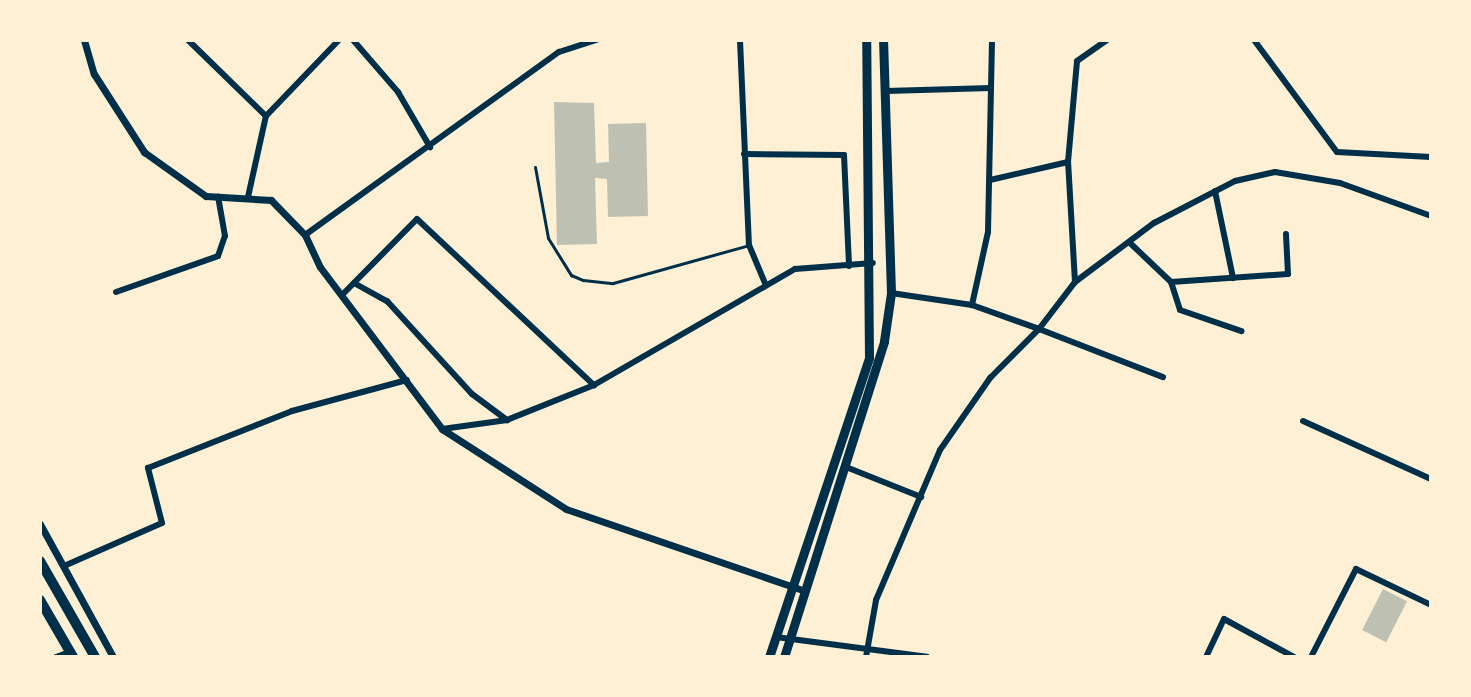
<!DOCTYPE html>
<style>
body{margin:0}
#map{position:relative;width:1471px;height:697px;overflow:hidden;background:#fdf0d5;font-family:"DejaVu Sans",sans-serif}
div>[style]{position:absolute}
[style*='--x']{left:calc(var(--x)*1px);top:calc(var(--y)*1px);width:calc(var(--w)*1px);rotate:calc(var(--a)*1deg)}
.building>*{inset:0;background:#bec0b2;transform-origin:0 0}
.service>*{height:3px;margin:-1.5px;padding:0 1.5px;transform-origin:1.5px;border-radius:1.5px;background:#003049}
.minor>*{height:6px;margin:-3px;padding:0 3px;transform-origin:3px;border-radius:3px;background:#003049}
.tertiary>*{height:7px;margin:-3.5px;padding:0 3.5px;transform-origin:3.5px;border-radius:3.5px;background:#003049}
.primary>*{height:9px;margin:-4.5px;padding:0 4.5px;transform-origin:4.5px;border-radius:4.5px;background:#003049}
.trunk>*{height:10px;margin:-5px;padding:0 5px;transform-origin:5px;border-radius:5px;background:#003049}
span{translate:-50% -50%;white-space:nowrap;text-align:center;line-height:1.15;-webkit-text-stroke:8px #fdf0d5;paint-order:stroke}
.frame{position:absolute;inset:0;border:42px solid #fdf0d5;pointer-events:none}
</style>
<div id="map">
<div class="building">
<div style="clip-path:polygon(554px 102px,594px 103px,596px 163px,609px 162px,608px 124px,646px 123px,648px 216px,608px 217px,607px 179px,595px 178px,597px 244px,557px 245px)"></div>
<div style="left:1383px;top:589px;width:27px;height:46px;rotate:27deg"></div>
</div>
<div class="service">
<div style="--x:535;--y:167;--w:72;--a:79.6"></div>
<div style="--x:548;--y:238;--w:44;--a:58.1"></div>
<div style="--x:571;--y:275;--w:13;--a:23"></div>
<div style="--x:583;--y:280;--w:30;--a:6"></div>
<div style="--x:613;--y:283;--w:141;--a:-15.6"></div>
</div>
<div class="minor">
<div style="--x:188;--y:40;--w:109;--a:44.3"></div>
<div style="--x:353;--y:40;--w:69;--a:49.1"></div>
<div style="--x:398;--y:92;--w:64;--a:59.8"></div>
<div style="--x:740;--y:40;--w:205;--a:87.5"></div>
<div style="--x:749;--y:245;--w:41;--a:67.2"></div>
<div style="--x:1254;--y:40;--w:139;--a:53.5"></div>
<div style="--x:1337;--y:152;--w:94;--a:3"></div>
<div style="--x:991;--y:88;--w:48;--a:-88.8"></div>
<div style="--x:886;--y:91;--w:105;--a:-1.6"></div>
<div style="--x:991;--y:88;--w:144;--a:91.2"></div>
<div style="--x:988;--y:232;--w:75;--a:102.4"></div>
<div style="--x:744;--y:154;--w:100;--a:0.6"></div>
<div style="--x:844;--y:155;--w:111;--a:87.4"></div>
<div style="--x:1068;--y:162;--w:101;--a:-84.9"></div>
<div style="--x:1077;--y:61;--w:37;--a:-35"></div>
<div style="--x:1215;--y:191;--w:89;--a:78.3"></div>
<div style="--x:248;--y:197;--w:83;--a:-77.5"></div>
<div style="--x:266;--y:116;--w:105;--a:-46.2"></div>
<div style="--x:305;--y:235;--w:313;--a:-35.8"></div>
<div style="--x:559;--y:52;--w:40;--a:-18"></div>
<div style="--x:1129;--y:242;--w:58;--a:43.6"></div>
<div style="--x:1171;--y:282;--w:29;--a:72"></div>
<div style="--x:1180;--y:310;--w:65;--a:19"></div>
<div style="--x:1075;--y:282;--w:99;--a:-36.8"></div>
<div style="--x:1154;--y:223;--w:91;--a:-27.4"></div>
<div style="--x:1235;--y:181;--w:41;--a:-12.7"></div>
<div style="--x:1275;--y:172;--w:66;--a:9.6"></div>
<div style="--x:1340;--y:183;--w:97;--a:19.9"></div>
<div style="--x:1171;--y:282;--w:117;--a:-3.9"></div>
<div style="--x:1288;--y:274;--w:40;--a:-92.9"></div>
<div style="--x:354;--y:283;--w:38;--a:29"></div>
<div style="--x:387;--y:301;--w:126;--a:47.6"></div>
<div style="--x:472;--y:394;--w:44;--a:36.6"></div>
<div style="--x:116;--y:292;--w:108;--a:-19.4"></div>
<div style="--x:218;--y:256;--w:21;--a:-71"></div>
<div style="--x:225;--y:236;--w:40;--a:-100"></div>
<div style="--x:891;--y:293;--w:82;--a:8.4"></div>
<div style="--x:972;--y:305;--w:71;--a:19.7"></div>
<div style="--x:1039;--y:329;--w:59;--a:-52.5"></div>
<div style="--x:1075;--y:282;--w:120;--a:-93.3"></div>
<div style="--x:1068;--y:162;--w:80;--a:167"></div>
<div style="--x:343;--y:294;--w:105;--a:-45.4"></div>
<div style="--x:417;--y:219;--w:243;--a:43.2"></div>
<div style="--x:1303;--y:421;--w:141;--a:24.4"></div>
<div style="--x:442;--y:429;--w:66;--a:-7.9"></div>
<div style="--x:507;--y:420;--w:94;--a:-21.9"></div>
<div style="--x:594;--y:385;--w:232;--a:-30"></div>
<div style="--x:795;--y:269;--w:78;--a:-4.4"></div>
<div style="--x:846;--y:467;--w:81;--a:21.8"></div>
<div style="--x:64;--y:566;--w:107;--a:-23.7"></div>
<div style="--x:162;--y:523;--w:57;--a:-104.3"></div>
<div style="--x:148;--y:468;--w:155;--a:-21.6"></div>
<div style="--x:292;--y:411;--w:119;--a:-15.1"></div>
<div style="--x:776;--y:637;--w:152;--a:7.5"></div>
<div style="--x:56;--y:657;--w:15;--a:-20"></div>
<div style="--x:866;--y:657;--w:58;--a:-80"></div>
<div style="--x:876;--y:600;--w:163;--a:-66.9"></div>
<div style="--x:940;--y:450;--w:88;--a:-55.2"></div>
<div style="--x:990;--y:378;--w:69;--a:-45"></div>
<div style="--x:1039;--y:329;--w:133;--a:21.2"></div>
<div style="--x:1206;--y:657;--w:42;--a:-64.7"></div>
<div style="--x:1224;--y:619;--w:80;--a:28.5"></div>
<div style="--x:1311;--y:657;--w:99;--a:-62.9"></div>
<div style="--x:1356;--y:569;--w:83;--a:25.6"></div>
</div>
<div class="tertiary">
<div style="--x:84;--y:40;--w:35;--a:74"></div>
<div style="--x:94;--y:74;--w:93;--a:57.3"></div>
<div style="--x:144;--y:152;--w:76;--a:35.4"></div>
<div style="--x:206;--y:196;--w:65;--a:3.5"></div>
<div style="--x:271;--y:200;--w:49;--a:45.8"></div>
<div style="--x:305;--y:235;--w:35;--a:65"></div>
<div style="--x:320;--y:267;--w:203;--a:53"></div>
<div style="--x:442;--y:429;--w:148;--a:32.8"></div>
<div style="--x:566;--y:509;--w:253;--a:18.9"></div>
<div style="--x:40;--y:524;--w:152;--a:61.2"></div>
</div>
<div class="primary">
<div style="--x:769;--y:657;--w:315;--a:-71.5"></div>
<div style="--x:869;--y:358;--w:318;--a:-90.5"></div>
<div style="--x:784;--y:657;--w:331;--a:-72.4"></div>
<div style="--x:884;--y:341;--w:49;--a:-81.7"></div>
<div style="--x:891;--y:293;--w:253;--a:-91.8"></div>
</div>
<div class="trunk">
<div style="--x:40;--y:561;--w:111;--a:60.2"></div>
<div style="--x:40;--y:600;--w:66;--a:59.9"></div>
</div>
<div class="frame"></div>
</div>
